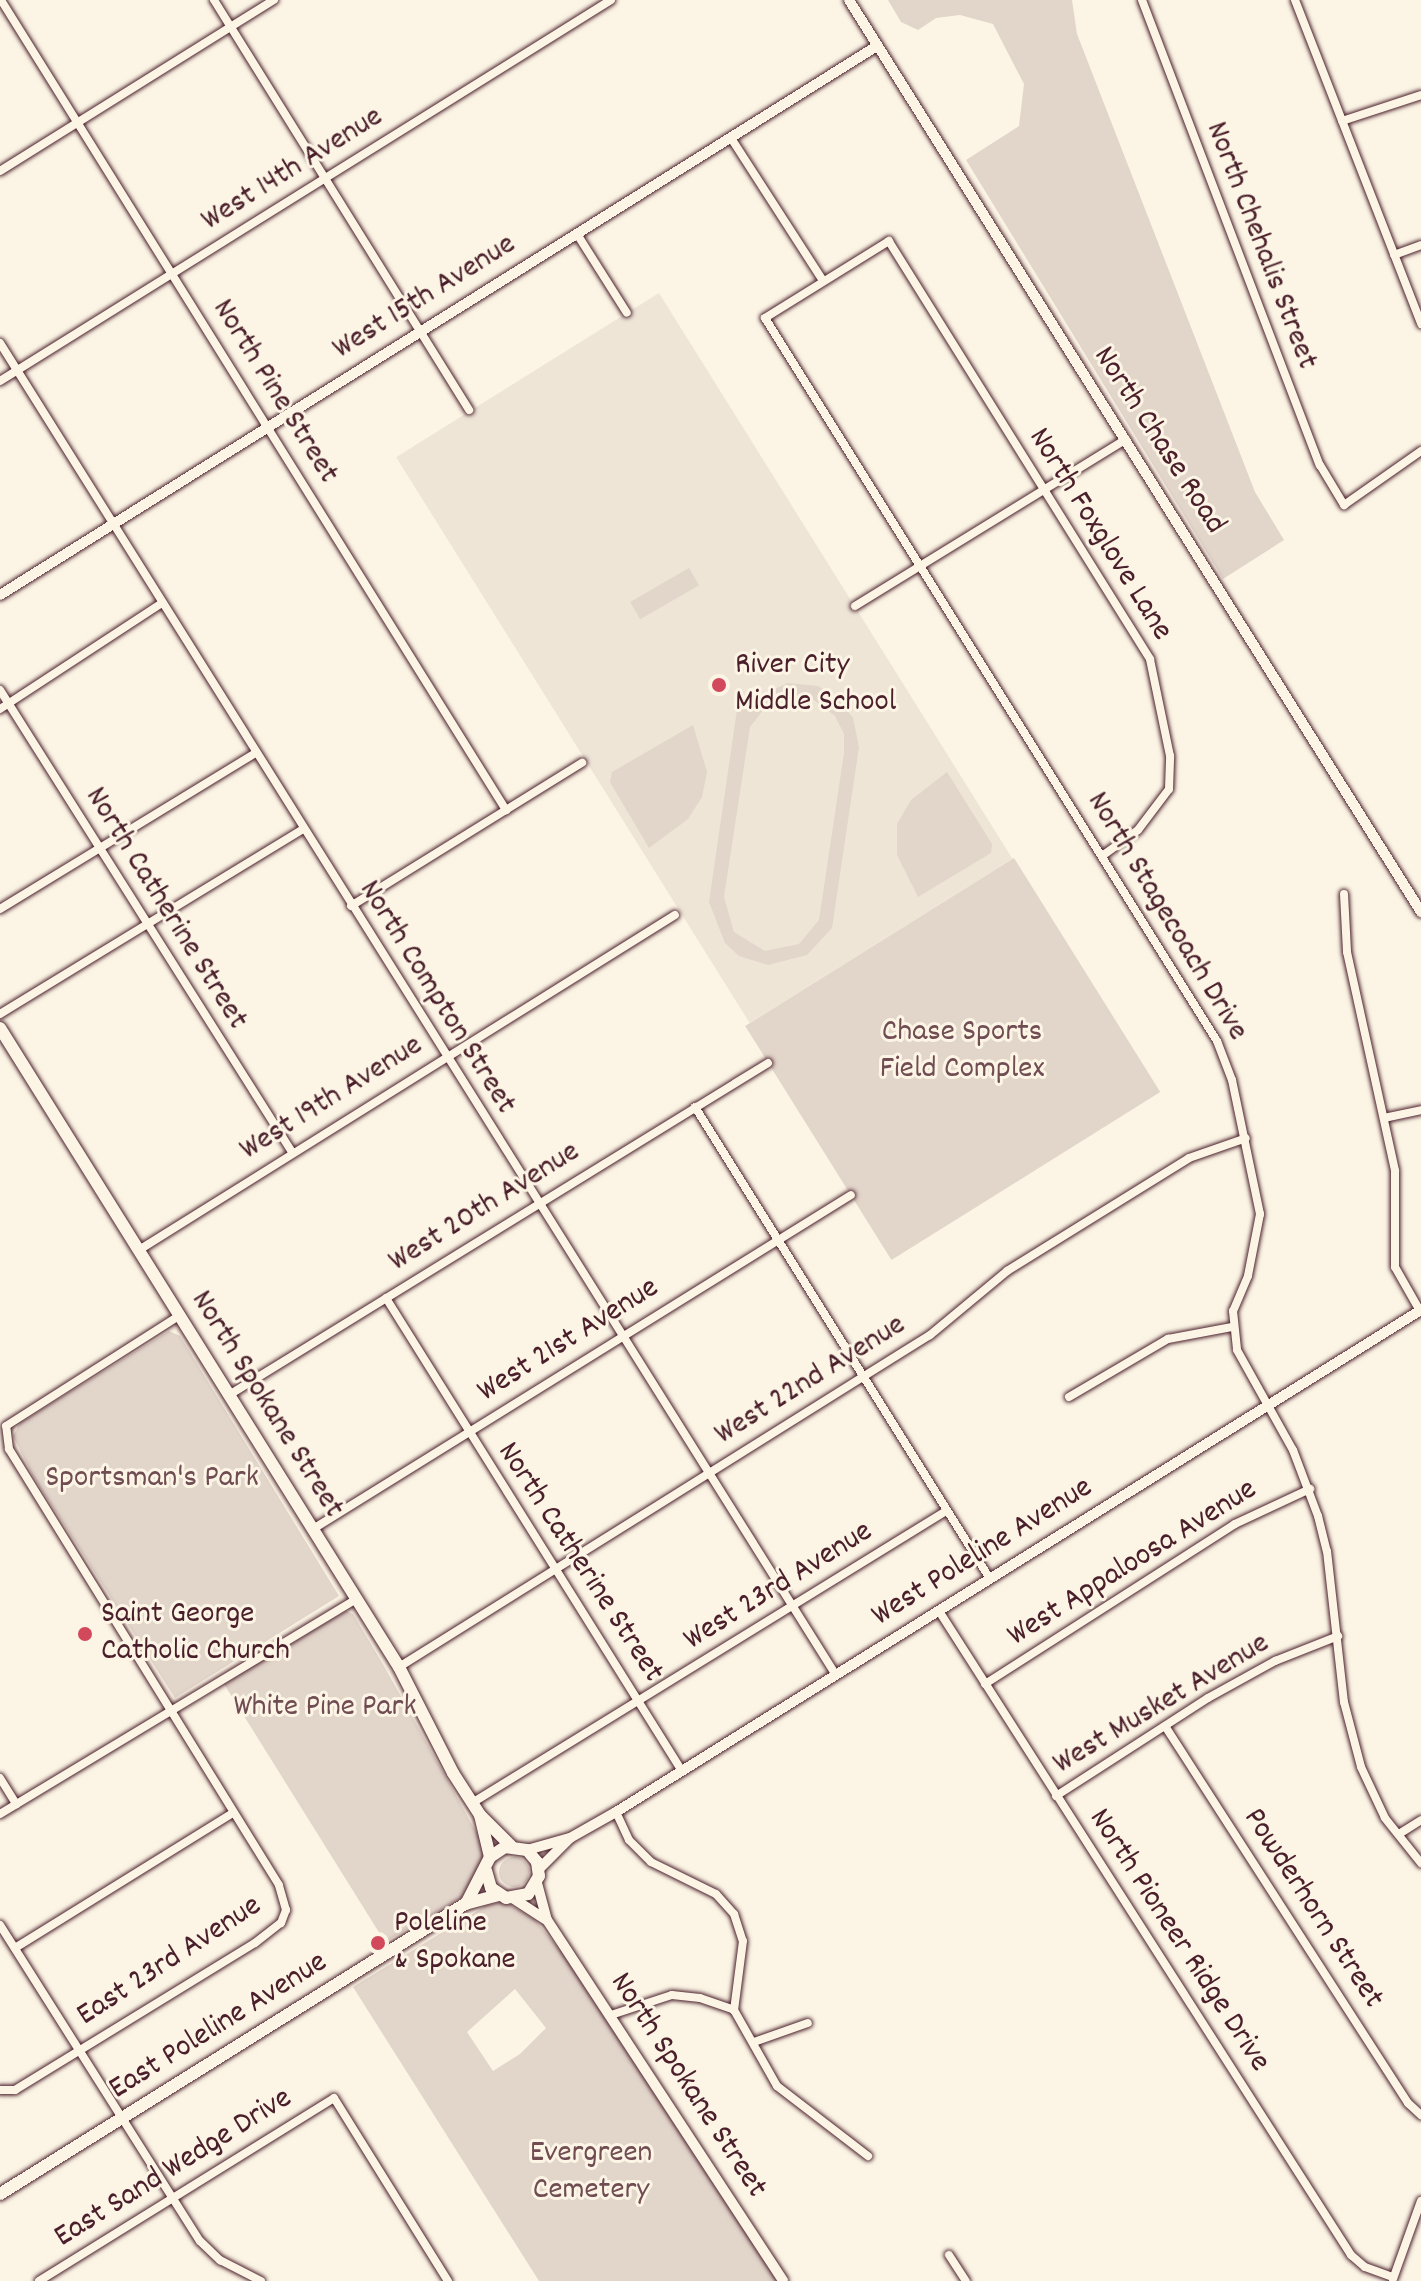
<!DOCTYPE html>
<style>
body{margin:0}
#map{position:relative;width:1421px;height:2281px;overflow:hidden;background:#fcf5e5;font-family:Dekko,sans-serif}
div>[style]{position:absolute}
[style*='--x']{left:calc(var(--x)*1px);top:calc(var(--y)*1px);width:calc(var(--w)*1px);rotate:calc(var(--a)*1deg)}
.built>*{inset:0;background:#eee5d7;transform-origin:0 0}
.green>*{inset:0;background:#e2d5ca;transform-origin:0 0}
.round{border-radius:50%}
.roads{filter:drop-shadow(0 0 2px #4a1f2b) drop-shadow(0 0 2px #4a1f2b)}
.minor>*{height:8px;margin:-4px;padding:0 4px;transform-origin:4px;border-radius:4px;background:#fcf5e5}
.tertiary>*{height:10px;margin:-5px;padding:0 5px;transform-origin:5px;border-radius:5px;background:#fcf5e5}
.secondary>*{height:12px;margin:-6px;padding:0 6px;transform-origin:6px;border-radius:6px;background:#fcf5e5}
.dots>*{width:22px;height:22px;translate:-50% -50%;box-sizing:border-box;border:4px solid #fcf5e5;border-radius:50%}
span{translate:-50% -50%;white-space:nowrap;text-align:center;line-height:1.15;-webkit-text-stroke:6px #fcf5e5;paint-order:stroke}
.street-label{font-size:32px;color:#4a1f2b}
.poi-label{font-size:32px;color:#4a1f2b}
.left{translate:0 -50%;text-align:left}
.park-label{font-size:32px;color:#704c53}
</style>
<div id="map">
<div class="built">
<div style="left:659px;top:293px;width:667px;height:310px;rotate:58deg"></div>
</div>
<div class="green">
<div style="clip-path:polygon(888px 0,1072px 0,1077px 34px,1255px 492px,1284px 540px,1223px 579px,966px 160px,1019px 126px,1024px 84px,993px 24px,960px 15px,936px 18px,918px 30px,901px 22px)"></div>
<div style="left:689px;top:568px;width:20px;height:68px;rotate:60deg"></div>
<div style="clip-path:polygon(evenodd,788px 683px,818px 686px,836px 697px,853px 718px,859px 747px,832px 928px,807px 955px,768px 965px,739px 956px,725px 943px,709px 902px,739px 696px,754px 698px,788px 683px,790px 697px,814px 700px,835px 716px,844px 734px,844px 753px,819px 920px,799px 944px,765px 951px,734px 932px,724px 897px,750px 727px,767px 705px,790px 697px)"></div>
<div style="clip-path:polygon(693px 725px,707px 772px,702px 797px,688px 819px,649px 848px,610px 782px,612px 772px)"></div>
<div style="clip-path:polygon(947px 772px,992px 844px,991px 853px,918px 897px,897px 855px,897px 824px,911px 800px)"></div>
<div style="left:1014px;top:858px;width:276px;height:317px;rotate:58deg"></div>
<div style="clip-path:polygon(169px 1331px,180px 1336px,339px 1596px,175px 1698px,33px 1476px,13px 1436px,20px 1423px)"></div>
<div style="clip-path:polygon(346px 1611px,353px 1614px,384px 1666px,484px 1846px,485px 1859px,468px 1893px,385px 1942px,224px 1684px)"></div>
<div class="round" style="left:499px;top:1857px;width:30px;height:30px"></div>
<div style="clip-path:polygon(evenodd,504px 1902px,534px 1919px,559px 1949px,564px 1946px,784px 2281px,539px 2281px,353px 1987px,487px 1905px,504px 1902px,515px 1989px,546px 2028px,520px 2054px,493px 2071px,467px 2032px,515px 1989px)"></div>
</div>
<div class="roads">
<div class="minor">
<div style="--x:1;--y:0;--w:955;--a:58.06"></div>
<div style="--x:214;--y:0;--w:483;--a:58.1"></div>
<div style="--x:1142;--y:0;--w:498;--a:69.1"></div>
<div style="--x:1320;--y:465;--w:47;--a:59"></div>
<div style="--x:1344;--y:505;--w:94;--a:-35"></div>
<div style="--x:1295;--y:0;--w:348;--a:68.7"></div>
<div style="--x:1342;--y:121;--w:83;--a:-18.2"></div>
<div style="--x:731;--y:138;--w:170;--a:57.2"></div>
<div style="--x:0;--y:171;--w:323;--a:-32"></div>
<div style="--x:577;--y:234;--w:93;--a:57.7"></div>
<div style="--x:1394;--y:255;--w:29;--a:-20"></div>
<div style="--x:0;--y:343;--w:1573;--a:57.89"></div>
<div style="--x:0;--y:381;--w:720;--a:-31.95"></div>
<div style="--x:855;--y:606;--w:318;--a:-31.6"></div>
<div style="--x:0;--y:690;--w:547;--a:57.71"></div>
<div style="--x:0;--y:709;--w:194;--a:-33.2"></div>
<div style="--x:1102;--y:856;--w:44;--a:-35.8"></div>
<div style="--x:1138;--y:830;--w:51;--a:-52.9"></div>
<div style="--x:1169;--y:789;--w:33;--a:-88"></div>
<div style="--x:1170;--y:756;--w:99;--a:-101.7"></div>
<div style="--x:1150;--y:659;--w:493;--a:-122"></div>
<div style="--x:889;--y:241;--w:146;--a:148.2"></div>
<div style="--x:765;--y:318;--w:853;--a:57.99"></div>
<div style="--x:1217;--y:1041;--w:42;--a:69"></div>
<div style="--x:1232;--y:1080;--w:137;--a:78.2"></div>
<div style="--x:1260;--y:1214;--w:63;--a:101"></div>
<div style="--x:1248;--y:1276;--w:38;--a:113"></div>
<div style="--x:1233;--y:1311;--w:39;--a:84"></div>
<div style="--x:1237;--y:1350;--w:115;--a:60.8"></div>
<div style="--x:1293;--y:1450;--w:71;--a:69.3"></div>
<div style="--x:1318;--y:1516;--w:36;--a:76"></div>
<div style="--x:1327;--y:1551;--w:152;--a:83.6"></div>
<div style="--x:1344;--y:1702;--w:67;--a:75.3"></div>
<div style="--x:1361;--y:1767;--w:56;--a:64.8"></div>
<div style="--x:1385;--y:1818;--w:58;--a:51.3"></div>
<div style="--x:1344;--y:894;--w:58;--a:87"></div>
<div style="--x:1347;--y:952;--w:224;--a:77.6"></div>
<div style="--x:1395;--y:1171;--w:96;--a:90"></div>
<div style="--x:1395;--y:1267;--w:51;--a:60.4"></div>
<div style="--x:351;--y:906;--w:272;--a:-31.8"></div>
<div style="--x:0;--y:909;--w:300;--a:-31.4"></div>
<div style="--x:0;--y:1014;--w:355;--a:-31.4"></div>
<div style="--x:695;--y:1107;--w:557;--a:57.99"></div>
<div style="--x:1384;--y:1118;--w:38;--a:-12"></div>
<div style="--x:139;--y:1250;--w:632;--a:-32.01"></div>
<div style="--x:386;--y:1298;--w:558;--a:57.96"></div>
<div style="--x:229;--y:1395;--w:633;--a:-31.63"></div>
<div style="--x:1069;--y:1397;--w:115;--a:-30.4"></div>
<div style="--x:1168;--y:1339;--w:65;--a:-10.6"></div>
<div style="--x:6;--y:1426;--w:206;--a:-32.5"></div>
<div style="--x:313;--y:1529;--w:633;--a:-31.83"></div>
<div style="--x:939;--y:1611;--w:765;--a:57.39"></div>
<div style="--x:1351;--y:2255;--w:18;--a:41"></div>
<div style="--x:1365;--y:2267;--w:30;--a:20"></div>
<div style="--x:399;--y:1667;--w:626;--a:-32.02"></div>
<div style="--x:930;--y:1335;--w:100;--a:-39.7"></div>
<div style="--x:1007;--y:1271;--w:214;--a:-31.8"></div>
<div style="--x:1189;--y:1158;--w:60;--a:-19.3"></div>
<div style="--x:985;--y:1684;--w:297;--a:-32.6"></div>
<div style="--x:1235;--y:1524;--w:83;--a:-25"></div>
<div style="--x:1165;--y:1726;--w:449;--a:57.2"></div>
<div style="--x:1408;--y:2103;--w:18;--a:43"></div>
<div style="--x:0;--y:1778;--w:31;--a:58"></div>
<div style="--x:1056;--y:1796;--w:181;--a:-32.8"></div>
<div style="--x:1208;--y:1698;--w:77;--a:-28.9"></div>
<div style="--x:1275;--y:1661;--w:68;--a:-21.6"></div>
<div style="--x:472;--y:1803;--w:557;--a:-31.63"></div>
<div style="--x:616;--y:1812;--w:31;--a:65"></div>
<div style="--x:629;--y:1840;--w:31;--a:45"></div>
<div style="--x:651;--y:1862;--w:72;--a:26.2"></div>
<div style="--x:716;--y:1894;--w:27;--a:48"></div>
<div style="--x:734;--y:1914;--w:28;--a:72"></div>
<div style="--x:743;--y:1941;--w:70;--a:97.4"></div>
<div style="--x:0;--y:1814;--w:416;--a:-31.1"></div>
<div style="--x:1399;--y:1834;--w:26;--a:-32"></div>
<div style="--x:0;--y:1925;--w:374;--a:57.7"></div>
<div style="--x:200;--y:2241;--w:28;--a:44"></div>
<div style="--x:220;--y:2260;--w:46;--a:27.1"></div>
<div style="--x:15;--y:1948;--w:256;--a:-31.8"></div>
<div style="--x:611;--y:2015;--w:64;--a:-18.2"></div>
<div style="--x:672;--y:1995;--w:28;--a:6"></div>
<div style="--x:700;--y:1998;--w:36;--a:19"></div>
<div style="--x:734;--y:2010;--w:87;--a:60.5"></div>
<div style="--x:777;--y:2086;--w:115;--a:37.6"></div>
<div style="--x:754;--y:2042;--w:57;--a:-19.4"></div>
<div style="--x:0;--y:2090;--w:15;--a:0"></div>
<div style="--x:15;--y:2090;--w:281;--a:-31.5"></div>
<div style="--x:255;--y:1943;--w:33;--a:-38"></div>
<div style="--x:281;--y:1923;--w:14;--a:-69"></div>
<div style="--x:286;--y:1910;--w:26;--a:-106"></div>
<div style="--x:279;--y:1885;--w:513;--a:-121.77"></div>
<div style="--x:9;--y:1449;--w:23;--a:-97"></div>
<div style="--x:949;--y:2255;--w:31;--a:57"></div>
<div style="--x:1393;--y:2279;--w:83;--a:-70.3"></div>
<div style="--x:39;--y:2281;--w:347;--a:-31.8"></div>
<div style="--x:334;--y:2098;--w:216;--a:58.1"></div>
</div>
<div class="tertiary">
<div style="--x:849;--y:0;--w:1077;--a:57.9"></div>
<div style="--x:0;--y:595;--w:1035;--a:-32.05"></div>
<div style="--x:527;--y:1850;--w:45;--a:-15.6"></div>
<div style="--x:570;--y:1838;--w:53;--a:-29.5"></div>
<div style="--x:616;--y:1812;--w:949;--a:-31.95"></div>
<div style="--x:539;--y:1869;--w:42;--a:-45"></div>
<div style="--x:537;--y:1883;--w:38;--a:75"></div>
<div style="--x:547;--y:1920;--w:431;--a:56.8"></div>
<div style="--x:514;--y:1899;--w:37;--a:33"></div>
</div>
<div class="secondary">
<div style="--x:0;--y:1028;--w:753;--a:58.02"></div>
<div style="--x:399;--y:1667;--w:119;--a:63"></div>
<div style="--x:453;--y:1773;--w:50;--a:57.3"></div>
<div style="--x:480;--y:1815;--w:44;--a:45"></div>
<div style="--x:480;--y:1815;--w:43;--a:76.6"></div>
<div style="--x:466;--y:1904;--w:53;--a:-62.9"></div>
<div style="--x:490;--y:1857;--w:18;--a:-34"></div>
<div style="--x:505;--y:1847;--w:22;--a:8"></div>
<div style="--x:527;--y:1850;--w:16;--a:50"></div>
<div style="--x:537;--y:1862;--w:14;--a:82"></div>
<div style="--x:539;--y:1876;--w:21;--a:121"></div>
<div style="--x:528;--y:1894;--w:22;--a:170"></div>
<div style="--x:506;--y:1898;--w:18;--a:-146"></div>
<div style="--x:491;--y:1888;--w:18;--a:-106"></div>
<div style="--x:0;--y:2194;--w:548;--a:-31.95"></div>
<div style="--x:465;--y:1904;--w:34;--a:-15"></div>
</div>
</div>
<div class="dots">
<div style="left:719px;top:685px;background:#d1495b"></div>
<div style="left:85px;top:1634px;background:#d1495b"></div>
<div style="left:378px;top:1943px;background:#d1495b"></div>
</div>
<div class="street-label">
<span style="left:293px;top:170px;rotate:-32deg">West 14th Avenue</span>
<span style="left:1260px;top:246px;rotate:69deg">North Chehalis Street</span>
<span style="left:425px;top:298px;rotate:-32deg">West 15th Avenue</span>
<span style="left:274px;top:392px;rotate:58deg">North Pine Street</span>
<span style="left:1158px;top:441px;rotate:57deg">North Chase Road</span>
<span style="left:1099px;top:535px;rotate:58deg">North Foxglove Lane</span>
<span style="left:165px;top:909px;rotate:58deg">North Catherine Street</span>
<span style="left:1166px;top:917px;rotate:59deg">North Stagecoach Drive</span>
<span style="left:436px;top:998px;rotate:58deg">North Compton Street</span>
<span style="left:332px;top:1099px;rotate:-32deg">West 19th Avenue</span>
<span style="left:485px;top:1208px;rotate:-32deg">West 20th Avenue</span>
<span style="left:569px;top:1341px;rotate:-32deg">West 21st Avenue</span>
<span style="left:811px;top:1381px;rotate:-32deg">West 22nd Avenue</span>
<span style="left:266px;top:1405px;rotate:58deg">North Spokane Street</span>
<span style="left:983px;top:1553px;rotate:-32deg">West Poleline Avenue</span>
<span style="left:579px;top:1563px;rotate:57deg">North Catherine Street</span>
<span style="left:1133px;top:1564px;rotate:-32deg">West Appaloosa Avenue</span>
<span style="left:779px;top:1587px;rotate:-32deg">West 23rd Avenue</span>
<span style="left:1162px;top:1705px;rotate:-31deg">West Musket Avenue</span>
<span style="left:1312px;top:1909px;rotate:57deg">Powderhorn Street</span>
<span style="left:1178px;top:1941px;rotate:57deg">North Pioneer Ridge Drive</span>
<span style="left:170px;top:1962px;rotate:-33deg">East 23rd Avenue</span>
<span style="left:219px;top:2027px;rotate:-32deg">East Poleline Avenue</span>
<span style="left:687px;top:2086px;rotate:57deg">North Spokane Street</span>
<span style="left:174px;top:2169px;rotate:-32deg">East Sand Wedge Drive</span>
</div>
<div class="poi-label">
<span class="left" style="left:735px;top:685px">River City<br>Middle School</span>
<span class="left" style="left:101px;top:1634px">Saint George<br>Catholic Church</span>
<span class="left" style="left:394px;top:1943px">Poleline<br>&amp; Spokane</span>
</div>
<div class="park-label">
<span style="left:962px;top:1052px">Chase Sports<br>Field Complex</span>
<span style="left:152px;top:1479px">Sportsman's Park</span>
<span style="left:325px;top:1708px">White Pine Park</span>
<span style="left:591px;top:2173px">Evergreen<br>Cemetery</span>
</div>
</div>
